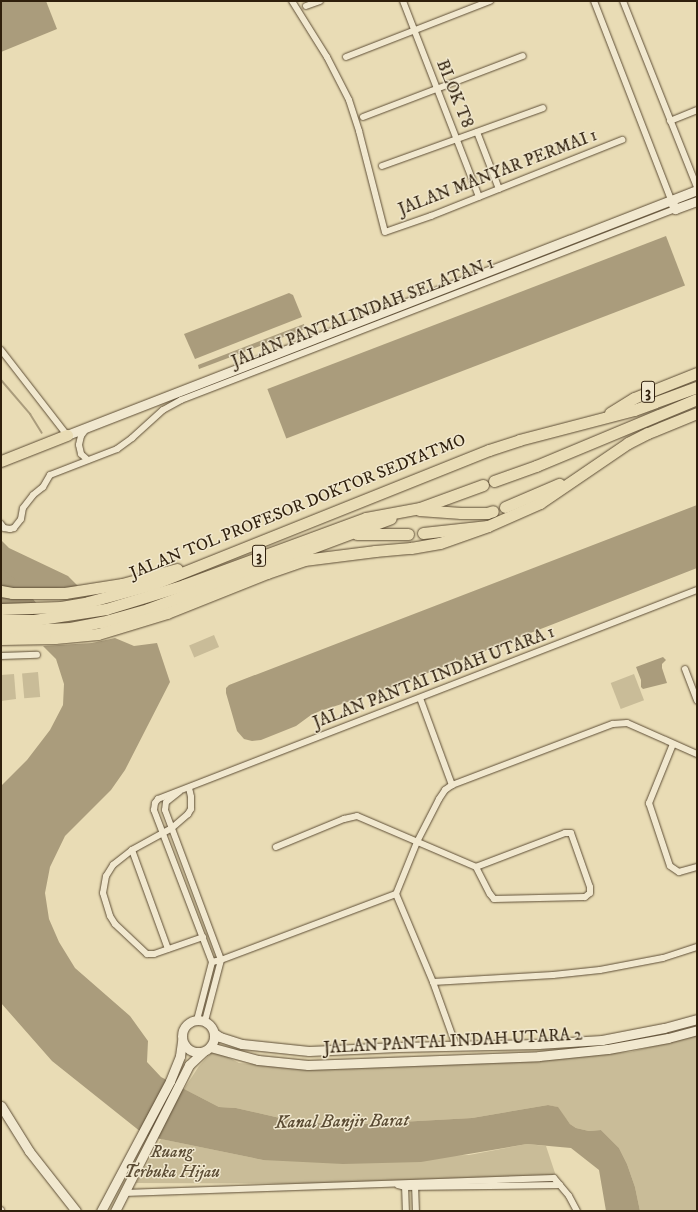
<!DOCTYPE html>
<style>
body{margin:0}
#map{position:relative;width:698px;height:1212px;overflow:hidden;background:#e9dcb5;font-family:"IM FELL DW Pica",serif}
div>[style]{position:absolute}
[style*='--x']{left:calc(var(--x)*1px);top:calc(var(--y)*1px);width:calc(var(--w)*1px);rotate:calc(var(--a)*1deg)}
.green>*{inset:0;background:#c9bc98;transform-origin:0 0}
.water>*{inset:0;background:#aa9c7c;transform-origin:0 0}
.stream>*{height:2px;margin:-1px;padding:0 1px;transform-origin:1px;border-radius:1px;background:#aa9c7c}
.river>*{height:11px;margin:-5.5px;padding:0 5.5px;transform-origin:5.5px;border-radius:5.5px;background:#aa9c7c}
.roads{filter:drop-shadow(0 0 1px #5e4e36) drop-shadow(0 0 1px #5e4e36)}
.street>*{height:6px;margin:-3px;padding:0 3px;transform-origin:3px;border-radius:3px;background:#f1e8cf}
.secondary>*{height:9px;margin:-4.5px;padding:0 4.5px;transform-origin:4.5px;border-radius:4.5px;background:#f1e8cf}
.secondary>.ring{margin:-4.5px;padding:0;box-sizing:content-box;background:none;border:9px solid #f1e8cf;border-radius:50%}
.highway>*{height:11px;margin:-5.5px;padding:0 5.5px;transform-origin:5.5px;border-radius:5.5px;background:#e9dcb5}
span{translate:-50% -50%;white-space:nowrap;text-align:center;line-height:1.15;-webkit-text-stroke:3px #f1e8cf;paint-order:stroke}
.shield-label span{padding:1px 3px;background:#f1e8cf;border:1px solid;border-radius:3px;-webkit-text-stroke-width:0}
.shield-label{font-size:16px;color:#2f1f0c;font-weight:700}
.street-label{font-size:17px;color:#2f1f0c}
.park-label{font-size:17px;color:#5d4e36;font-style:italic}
.water-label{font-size:18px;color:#5a4b33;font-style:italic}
.frame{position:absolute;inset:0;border:2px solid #2f1f0c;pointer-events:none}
</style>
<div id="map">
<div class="green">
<div style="left:214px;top:635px;width:13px;height:27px;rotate:67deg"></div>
<div style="left:38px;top:672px;width:25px;height:16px;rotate:85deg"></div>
<div style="clip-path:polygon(14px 674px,16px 699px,1px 701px,1px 675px)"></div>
<div style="left:634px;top:674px;width:28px;height:25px;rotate:69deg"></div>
<div style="clip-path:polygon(697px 1035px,697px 1211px,640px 1211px,635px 1187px,627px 1164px,619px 1148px,601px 1130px,589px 1131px,576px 1128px,570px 1124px,557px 1107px,548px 1105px,472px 1118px,364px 1124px,318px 1123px,280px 1118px,236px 1108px,219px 1107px,184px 1089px,199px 1066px,214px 1050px,239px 1063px,310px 1068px,466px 1062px,630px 1052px)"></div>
<div style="clip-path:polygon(161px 1139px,263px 1160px,469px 1155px,527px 1144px,546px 1146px,559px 1185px,136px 1183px)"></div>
</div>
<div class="water">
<div style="clip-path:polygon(1px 1px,46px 1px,57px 29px,1px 52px)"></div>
<div style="left:666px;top:236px;width:53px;height:427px;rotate:69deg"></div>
<div style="clip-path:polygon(289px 293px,293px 295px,302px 317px,195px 359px,184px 334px)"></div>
<div style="clip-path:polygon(304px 324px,305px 329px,199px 369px,198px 365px)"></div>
<div style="clip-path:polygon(697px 505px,697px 568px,382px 691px,320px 711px,311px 715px,296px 726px,261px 740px,252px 741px,244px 739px,237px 731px,226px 693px,226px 688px,229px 685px)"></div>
<div style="clip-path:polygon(1px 540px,9px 548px,68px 576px,79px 587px,10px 590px,1px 588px)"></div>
<div style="clip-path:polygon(115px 638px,134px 646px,157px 643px,170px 682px,125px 770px,111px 790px,65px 836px,50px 867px,45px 893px,49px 919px,59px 942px,75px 968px,130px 1016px,148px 1041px,147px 1062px,161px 1077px,219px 1107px,236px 1108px,280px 1118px,318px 1123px,364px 1124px,472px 1118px,548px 1105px,558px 1107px,570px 1124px,576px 1128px,589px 1131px,601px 1130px,619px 1148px,627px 1164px,635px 1187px,640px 1211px,606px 1211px,599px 1170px,571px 1148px,527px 1144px,421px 1162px,343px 1164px,263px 1160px,146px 1136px,52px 1061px,1px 1003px,1px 786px,27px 760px,50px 730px,63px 705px,64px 684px,56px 659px,43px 646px,92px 643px)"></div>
<div style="clip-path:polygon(663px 657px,666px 660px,662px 664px,662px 668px,667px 683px,643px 689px,641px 687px,641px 680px,636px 667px)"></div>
</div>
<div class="stream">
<div style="--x:1;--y:380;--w:45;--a:49.5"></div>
<div style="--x:30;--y:414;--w:22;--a:58"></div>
</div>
<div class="river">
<div style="--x:1;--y:575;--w:11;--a:38"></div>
<div style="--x:10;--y:582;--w:42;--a:47.9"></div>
<div style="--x:1;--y:600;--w:28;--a:6"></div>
</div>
<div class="roads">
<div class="street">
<div style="--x:292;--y:1;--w:66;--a:58"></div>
<div style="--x:327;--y:57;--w:48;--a:62.9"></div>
<div style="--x:349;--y:100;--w:33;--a:72"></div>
<div style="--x:359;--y:131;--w:104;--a:75.6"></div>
<div style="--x:385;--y:232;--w:49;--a:-19.2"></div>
<div style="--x:431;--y:216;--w:206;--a:-21.7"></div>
<div style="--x:403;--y:1;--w:210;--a:68.8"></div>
<div style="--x:594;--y:1;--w:213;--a:68.8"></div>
<div style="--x:623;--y:1;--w:200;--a:68.3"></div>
<div style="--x:306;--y:6;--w:15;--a:-20"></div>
<div style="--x:346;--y:57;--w:155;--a:-21.3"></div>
<div style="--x:363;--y:117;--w:171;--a:-20.9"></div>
<div style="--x:670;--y:121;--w:29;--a:-22"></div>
<div style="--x:477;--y:132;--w:61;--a:68.9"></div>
<div style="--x:382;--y:166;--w:171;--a:-19.8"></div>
<div style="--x:1;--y:350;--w:108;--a:52.2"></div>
<div style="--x:87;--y:428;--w:10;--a:127"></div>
<div style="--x:81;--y:436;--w:9;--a:103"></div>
<div style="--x:79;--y:445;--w:9;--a:77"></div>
<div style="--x:81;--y:454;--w:9;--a:41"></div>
<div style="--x:1;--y:524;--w:5;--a:53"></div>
<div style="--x:4;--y:528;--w:6;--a:9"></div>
<div style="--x:10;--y:529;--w:4;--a:-14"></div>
<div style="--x:14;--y:528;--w:11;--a:-52"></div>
<div style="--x:21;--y:519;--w:11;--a:-80"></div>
<div style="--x:23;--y:508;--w:16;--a:-52"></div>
<div style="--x:33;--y:495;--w:13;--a:-39"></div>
<div style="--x:43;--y:487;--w:14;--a:-60"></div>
<div style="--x:50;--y:475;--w:72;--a:-21.2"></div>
<div style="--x:117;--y:449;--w:19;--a:-36"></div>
<div style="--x:132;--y:438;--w:42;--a:-42.1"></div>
<div style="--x:163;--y:410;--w:21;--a:-29"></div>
<div style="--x:181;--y:400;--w:530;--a:-21.14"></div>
<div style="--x:1;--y:656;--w:36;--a:-2"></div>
<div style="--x:685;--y:669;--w:34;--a:69"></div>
<div style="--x:420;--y:698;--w:93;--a:69.8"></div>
<div style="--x:673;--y:744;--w:64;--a:112.1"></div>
<div style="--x:649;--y:803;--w:66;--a:71.6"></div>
<div style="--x:670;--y:866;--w:11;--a:34"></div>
<div style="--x:679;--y:872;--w:19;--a:-16"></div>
<div style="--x:189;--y:788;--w:9;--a:77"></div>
<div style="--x:191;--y:797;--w:12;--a:90"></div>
<div style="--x:191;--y:809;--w:6;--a:121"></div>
<div style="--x:188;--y:814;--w:21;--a:139"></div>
<div style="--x:172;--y:828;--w:46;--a:151.2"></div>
<div style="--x:132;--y:850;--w:24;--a:142"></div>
<div style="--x:113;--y:865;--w:13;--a:122"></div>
<div style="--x:106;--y:876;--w:17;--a:100"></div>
<div style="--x:103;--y:893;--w:24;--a:73"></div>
<div style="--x:110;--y:916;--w:9;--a:58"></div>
<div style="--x:115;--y:924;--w:44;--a:43.2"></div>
<div style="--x:147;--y:954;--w:7;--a:0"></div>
<div style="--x:154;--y:954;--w:52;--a:-19.1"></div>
<div style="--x:179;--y:792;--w:16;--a:142"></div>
<div style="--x:166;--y:802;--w:8;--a:97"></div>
<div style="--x:165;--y:810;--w:160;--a:69.5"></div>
<div style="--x:221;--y:960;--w:63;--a:104.7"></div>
<div style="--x:276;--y:847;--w:74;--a:-22.4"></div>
<div style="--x:344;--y:819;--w:13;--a:-13"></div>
<div style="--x:357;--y:816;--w:129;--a:23.2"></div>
<div style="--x:476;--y:867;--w:30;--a:63"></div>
<div style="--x:490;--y:894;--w:6;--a:51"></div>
<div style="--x:494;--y:899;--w:91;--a:-1.3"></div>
<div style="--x:585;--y:897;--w:6;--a:-39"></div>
<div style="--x:590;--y:893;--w:6;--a:-90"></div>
<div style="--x:590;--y:887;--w:57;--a:-109.4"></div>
<div style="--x:571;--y:833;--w:6;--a:180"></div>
<div style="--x:565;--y:833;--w:95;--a:159.1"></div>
<div style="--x:132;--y:850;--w:105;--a:70"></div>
<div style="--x:396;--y:894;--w:95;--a:67.2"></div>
<div style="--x:433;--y:982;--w:68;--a:70.2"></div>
<div style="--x:212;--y:962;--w:9;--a:-13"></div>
<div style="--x:221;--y:960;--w:187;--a:-20.7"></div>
<div style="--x:396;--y:894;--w:56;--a:-68"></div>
<div style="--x:417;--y:842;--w:48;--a:-62.9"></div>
<div style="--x:439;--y:799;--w:11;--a:-56"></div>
<div style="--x:445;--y:790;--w:9;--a:-36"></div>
<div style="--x:452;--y:785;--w:172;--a:-20.8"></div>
<div style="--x:613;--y:724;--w:14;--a:-4"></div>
<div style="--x:627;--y:723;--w:77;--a:23.9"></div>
<div style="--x:433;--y:982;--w:120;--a:-3.3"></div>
<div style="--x:553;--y:975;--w:47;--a:-6.1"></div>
<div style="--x:600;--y:970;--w:64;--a:-10.8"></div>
<div style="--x:663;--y:958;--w:36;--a:-18"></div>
<div style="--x:197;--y:1020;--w:60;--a:-75.5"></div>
<div style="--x:212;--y:962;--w:163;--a:-110.9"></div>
<div style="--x:154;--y:810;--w:7;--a:-82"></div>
<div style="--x:155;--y:803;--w:5;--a:-53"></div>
<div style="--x:158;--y:799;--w:578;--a:-21.19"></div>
<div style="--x:415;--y:1184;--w:27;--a:88"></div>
<div style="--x:398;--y:1185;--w:7;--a:16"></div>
<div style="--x:405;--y:1187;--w:155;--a:-0.7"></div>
<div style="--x:405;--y:1185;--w:26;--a:88"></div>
<div style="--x:124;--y:1193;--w:430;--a:-2"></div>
<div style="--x:554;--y:1178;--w:23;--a:50"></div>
<div style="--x:569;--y:1196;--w:17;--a:62"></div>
<div style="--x:1;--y:1210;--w:1;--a:90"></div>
</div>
<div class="secondary">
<div style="--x:671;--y:200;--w:10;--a:66"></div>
<div style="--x:675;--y:209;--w:23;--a:-20"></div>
<div style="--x:67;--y:435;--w:676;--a:-21.25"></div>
<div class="ring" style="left:182px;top:1020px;width:23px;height:23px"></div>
<div style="--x:214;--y:1033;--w:7;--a:34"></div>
<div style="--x:220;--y:1037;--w:23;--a:18"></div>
<div style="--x:242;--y:1044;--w:67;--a:6"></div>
<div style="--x:309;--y:1051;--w:89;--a:-2.6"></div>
<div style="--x:398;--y:1047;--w:140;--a:-1.2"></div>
<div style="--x:538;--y:1044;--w:64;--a:-3.6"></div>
<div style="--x:602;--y:1040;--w:63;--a:-11"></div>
<div style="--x:664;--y:1028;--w:34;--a:-15"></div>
<div style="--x:210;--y:1047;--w:50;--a:15.2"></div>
<div style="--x:258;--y:1060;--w:50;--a:5.7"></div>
<div style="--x:308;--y:1065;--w:231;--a:-2.2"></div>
<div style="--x:539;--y:1056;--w:69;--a:-5.8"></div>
<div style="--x:608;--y:1049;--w:61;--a:-10.4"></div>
<div style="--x:668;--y:1038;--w:30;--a:-15"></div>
<div style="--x:1;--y:1106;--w:53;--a:58.1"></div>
<div style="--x:29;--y:1151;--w:76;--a:51.9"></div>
<div style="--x:101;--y:1211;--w:147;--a:-62"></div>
<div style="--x:170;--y:1081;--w:27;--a:-68"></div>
<div style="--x:180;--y:1056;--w:15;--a:-82"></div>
<div style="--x:115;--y:1211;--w:164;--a:-63.1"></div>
<div style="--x:189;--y:1065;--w:19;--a:-43"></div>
</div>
<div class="highway">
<div style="--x:610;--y:413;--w:28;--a:-32"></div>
<div style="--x:634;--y:398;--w:68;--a:-21.6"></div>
<div style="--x:1;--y:461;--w:71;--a:-21.5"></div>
<div style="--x:494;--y:481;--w:45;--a:-19.7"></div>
<div style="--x:536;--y:466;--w:174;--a:-22.6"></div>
<div style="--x:505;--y:507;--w:59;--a:-23.1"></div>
<div style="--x:419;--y:510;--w:42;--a:4.1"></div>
<div style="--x:461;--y:513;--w:26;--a:0"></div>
<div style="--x:487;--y:513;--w:6;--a:-18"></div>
<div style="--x:423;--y:533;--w:65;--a:-6.1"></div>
<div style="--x:488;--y:526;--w:57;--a:-23.9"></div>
<div style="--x:540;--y:503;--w:107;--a:-34.3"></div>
<div style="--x:628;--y:443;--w:22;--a:-27"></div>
<div style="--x:648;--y:433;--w:53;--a:-22.2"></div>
<div style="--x:357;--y:534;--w:51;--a:0"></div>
<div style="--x:1;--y:591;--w:11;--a:10"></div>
<div style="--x:12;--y:593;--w:53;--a:0"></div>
<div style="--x:65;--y:593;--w:58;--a:-9"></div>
<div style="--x:122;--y:584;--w:57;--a:-15.3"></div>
<div style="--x:1;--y:609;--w:60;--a:-1.9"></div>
<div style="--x:61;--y:607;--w:27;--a:-10"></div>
<div style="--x:88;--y:602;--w:68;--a:-15.3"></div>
<div style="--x:154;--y:584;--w:361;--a:-21.8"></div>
<div style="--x:489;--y:450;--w:32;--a:-18"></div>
<div style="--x:519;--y:440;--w:119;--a:-14.6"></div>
<div style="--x:634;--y:410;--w:67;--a:-20.1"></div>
<div style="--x:1;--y:620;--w:33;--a:0"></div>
<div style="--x:34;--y:620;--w:73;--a:-8.7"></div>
<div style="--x:106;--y:609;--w:82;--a:-17.1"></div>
<div style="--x:184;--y:585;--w:194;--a:-20.2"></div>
<div style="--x:366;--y:518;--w:55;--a:-10.5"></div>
<div style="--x:420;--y:508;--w:67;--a:-20.1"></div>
<div style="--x:1;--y:631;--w:69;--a:-2.5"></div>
<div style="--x:70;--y:628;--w:33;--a:-11"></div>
<div style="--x:102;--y:622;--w:48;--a:-15.8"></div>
<div style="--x:148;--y:609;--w:259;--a:-20.5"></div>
<div style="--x:1;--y:639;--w:54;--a:-1.1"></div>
<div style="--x:55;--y:638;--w:43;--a:-5.3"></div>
<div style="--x:98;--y:634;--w:72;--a:-16.9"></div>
<div style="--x:167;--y:613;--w:108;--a:-21.8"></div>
<div style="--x:267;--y:573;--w:39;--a:-19"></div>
<div style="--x:304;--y:560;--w:72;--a:-7.2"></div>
<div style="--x:375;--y:551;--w:36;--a:-5"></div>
<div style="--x:411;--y:548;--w:29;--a:-10"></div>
<div style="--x:440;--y:543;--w:51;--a:-19.5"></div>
</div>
</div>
<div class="shield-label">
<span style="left:648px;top:392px">3</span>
<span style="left:259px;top:556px">3</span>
</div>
<div class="street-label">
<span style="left:454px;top:94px;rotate:68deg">BLOK T8</span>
<span style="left:498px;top:173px;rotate:-21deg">JALAN MANYAR PERMAI 1</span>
<span style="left:363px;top:313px;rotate:-21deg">JALAN PANTAI INDAH SELATAN 1</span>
<span style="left:298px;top:507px;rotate:-22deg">JALAN TOL PROFESOR DOKTOR SEDYATMO</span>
<span style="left:434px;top:678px;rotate:-21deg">JALAN PANTAI INDAH UTARA 1</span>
<span style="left:453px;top:1042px;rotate:-3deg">JALAN PANTAI INDAH UTARA 2</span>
</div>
<div class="park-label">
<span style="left:172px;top:1163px">Ruang<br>Terbuka Hijau</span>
</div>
<div class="water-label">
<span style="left:342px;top:1122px;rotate:-1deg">Kanal Banjir Barat</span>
</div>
<div class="frame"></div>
</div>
